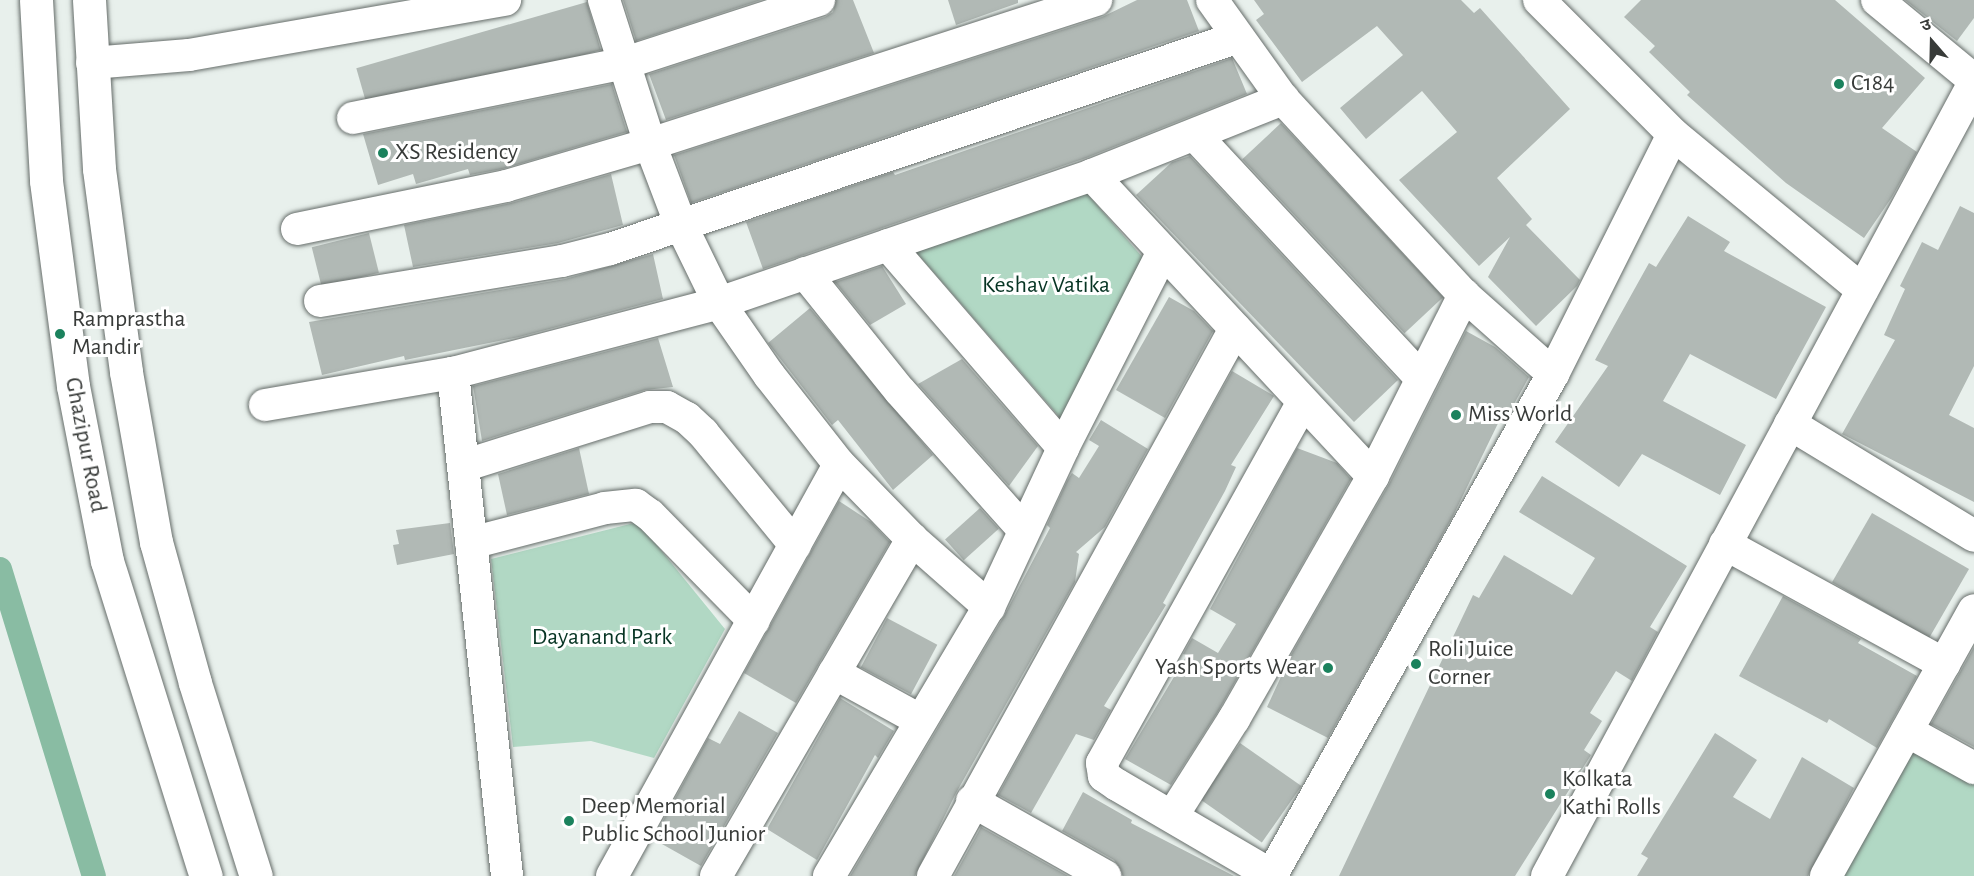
<!DOCTYPE html>
<meta charset="utf-8">
<style>
body{margin:0}
#map{position:relative;width:1974px;height:876px;overflow:hidden;background:#e8f0ec;font-family:"Alegreya Sans","Noto Sans Devanagari",sans-serif}
div>[style]{position:absolute}
[style*='--x']{left:calc(var(--x)*1px);top:calc(var(--y)*1px);width:calc(var(--w)*1px);rotate:calc(var(--a)*1deg)}
.green>*{inset:0;background:#b1d8c4}
.canal>*{height:24px;margin:-12px;padding:0 12px;transform-origin:12px;border-radius:12px;background:#89bca3}
.building>*{inset:0;background:#b1b9b5;transform-origin:0 0}
.roads{filter:drop-shadow(0 0 2px #666d6a) drop-shadow(0 0 2px #666d6a)}
.minor>*{height:32px;margin:-16px;padding:0 16px;transform-origin:16px;border-radius:16px;background:#fff}
.major>*{height:33px;margin:-16.5px;padding:0 16.5px;transform-origin:16.5px;border-radius:16.5px;background:#fff}
.dots>*{width:16px;height:16px;translate:-50% -50%;box-sizing:border-box;border:3px solid #fff;border-radius:50%}
span{translate:-50% -50%;white-space:nowrap;text-align:center;line-height:1.15;-webkit-text-stroke:6px #fff;paint-order:stroke}
.poi-label{font-size:24px;color:#383b39}
.left{translate:0 -50%;text-align:left}
.right{translate:-100% -50%;text-align:right}
.park-label{font-size:24px;color:#063423}
.street-label{font-size:24px;color:#383b39}
.north{position:absolute;left:1902px;top:12px;width:60px;height:60px;-webkit-text-stroke:4px #fff;paint-order:stroke;rotate:340deg;font-size:16px;font-weight:700;line-height:24px;text-align:center;color:#383b39}
.north::after{content:'';display:block;margin:auto;width:21px;height:27px;background:#383b39;clip-path:polygon(50% 0,100% 100%,50% 72%,0 100%)}
</style>
<div id="map">
<div class="green">
<div style="clip-path:polygon(1084px 190px,1144px 259px,1063px 421px,916px 252px)"></div>
<div style="clip-path:polygon(638px 522px,725px 629px,654px 758px,591px 741px,513px 747px,491px 559px)"></div>
<div style="clip-path:polygon(1916px 747px,1974px 780px,1974px 876px,1842px 876px)"></div>
</div>
<div class="canal">
<div style="--x:0;--y:569;--w:321;--a:73"></div>
</div>
<div class="building">
<div style="clip-path:polygon(623px 0,761px 0,636px 41px)"></div>
<div style="clip-path:polygon(836px 0,853px 0,874px 53px,666px 120px,649px 74px,825px 17px,833px 12px)"></div>
<div style="clip-path:polygon(948px 0,1018px 0,1018px 3px,956px 25px)"></div>
<div style="clip-path:polygon(1137px 0,1187px 0,1199px 31px,691px 203px,674px 155px,1102px 17px)"></div>
<div style="clip-path:polygon(1254px 0,1461px 0,1474px 13px,1480px 8px,1570px 109px,1497px 178px,1532px 219px,1526px 225px,1580px 280px,1577px 286px,1536px 326px,1488px 277px,1510px 237px,1479px 266px,1399px 180px,1457px 132px,1422px 91px,1366px 139px,1340px 108px,1403px 55px,1377px 26px,1302px 82px,1256px 20px,1264px 14px)"></div>
<div style="clip-path:polygon(1641px 0,1835px 0,1925px 78px,1882px 128px,1917px 152px,1892px 197px,1864px 238px,1786px 183px,1687px 95px,1690px 92px,1649px 52px,1655px 46px,1624px 17px)"></div>
<div style="clip-path:polygon(1905px 0,1974px 0,1974px 18px,1957px 41px)"></div>
<div style="left:587px;top:2px;width:50px;height:240px;rotate:74deg"></div>
<div style="clip-path:polygon(1232px 58px,1247px 94px,1086px 158px,763px 269px,746px 222px,893px 172px,895px 175px)"></div>
<div style="clip-path:polygon(612px 84px,627px 132px,502px 169px,470px 175px,468px 169px,416px 184px,413px 174px,378px 185px,363px 134px)"></div>
<div style="left:1281px;top:123px;width:238px;height:53px;rotate:47deg"></div>
<div style="clip-path:polygon(1190px 156px,1398px 380px,1354px 422px,1136px 195px,1172px 162px)"></div>
<div style="clip-path:polygon(611px 174px,623px 225px,558px 243px,413px 267px,404px 225px,511px 203px)"></div>
<div style="clip-path:polygon(1960px 206px,1974px 213px,1974px 366px,1949px 415px,1974px 428px,1974px 502px,1842px 434px,1895px 340px,1884px 335px,1905px 289px,1900px 286px,1922px 242px,1938px 250px)"></div>
<div style="clip-path:polygon(1688px 216px,1730px 242px,1724px 251px,1826px 307px,1776px 399px,1690px 354px,1663px 401px,1746px 445px,1720px 495px,1642px 454px,1619px 487px,1555px 442px,1608px 366px,1595px 360px,1649px 263px,1656px 267px)"></div>
<div style="left:369px;top:233px;width:41px;height:59px;rotate:76deg"></div>
<div style="clip-path:polygon(653px 254px,663px 299px,519px 337px,405px 360px,404px 356px,322px 375px,309px 322px,565px 279px)"></div>
<div style="clip-path:polygon(882px 266px,906px 304px,870px 325px,835px 282px)"></div>
<div style="clip-path:polygon(1169px 297px,1194px 311px,1213px 331px,1165px 418px,1116px 390px)"></div>
<div style="clip-path:polygon(810px 308px,933px 455px,893px 490px,838px 420px,832px 425px,768px 343px)"></div>
<div style="clip-path:polygon(1466px 331px,1495px 347px,1529px 377px,1509px 413px,1504px 411px,1453px 516px,1328px 738px,1267px 707px,1291px 655px,1389px 484px)"></div>
<div style="clip-path:polygon(658px 338px,673px 387px,645px 390px,482px 441px,473px 386px)"></div>
<div style="clip-path:polygon(962px 359px,1038px 446px,1009px 486px,918px 384px)"></div>
<div style="clip-path:polygon(1232px 371px,1274px 396px,1231px 465px,1236px 467px,1225px 491px,1163px 603px,1166px 605px,1104px 706px,1111px 710px,1094px 740px,1076px 734px,1031px 813px,998px 795px)"></div>
<div style="clip-path:polygon(1101px 420px,1148px 449px,1105px 527px,1076px 552px,1079px 554px,1075px 582px,956px 793px,915px 876px,850px 876px,1004px 616px,1050px 528px,1047px 525px,1067px 481px,1072px 473px,1079px 478px,1099px 446px,1089px 440px)"></div>
<div style="clip-path:polygon(579px 448px,589px 494px,507px 515px,498px 474px)"></div>
<div style="clip-path:polygon(1297px 448px,1337px 463px,1351px 479px,1219px 710px,1171px 785px,1125px 759px,1187px 655px,1183px 654px,1192px 638px,1218px 653px,1236px 624px,1210px 609px)"></div>
<div style="clip-path:polygon(1542px 476px,1687px 566px,1650px 627px,1658px 632px,1632px 681px,1616px 671px,1590px 713px,1602px 721px,1584px 750px,1591px 755px,1515px 876px,1339px 876px,1473px 595px,1479px 598px,1504px 555px,1572px 595px,1595px 558px,1519px 512px)"></div>
<div style="clip-path:polygon(839px 501px,871px 522px,890px 542px,796px 703px,744px 673px)"></div>
<div style="left:980px;top:508px;width:28px;height:47px;rotate:48deg"></div>
<div style="left:1872px;top:513px;width:112px;height:80px;rotate:30deg"></div>
<div style="clip-path:polygon(450px 523px,454px 554px,397px 565px,393px 545px,399px 544px,396px 530px)"></div>
<div style="clip-path:polygon(1783px 596px,1861px 639px,1858px 643px,1917px 676px,1877px 748px,1829px 719px,1827px 723px,1739px 676px)"></div>
<div style="left:887px;top:618px;width:57px;height:56px;rotate:28deg"></div>
<div style="clip-path:polygon(1974px 647px,1974px 747px,1931px 724px)"></div>
<div style="clip-path:polygon(840px 698px,894px 731px,878px 758px,875px 755px,817px 860px,767px 829px)"></div>
<div style="clip-path:polygon(739px 711px,778px 733px,701px 866px,653px 839px,708px 738px,720px 744px)"></div>
<div style="clip-path:polygon(1715px 733px,1757px 760px,1733px 797px,1770px 819px,1802px 757px,1854px 788px,1808px 876px,1637px 876px,1648px 858px,1641px 854px)"></div>
<div style="left:1240px;top:743px;width:75px;height:69px;rotate:35deg"></div>
<div style="clip-path:polygon(1083px 792px,1132px 820px,1131px 823px,1234px 876px,1123px 876px,1114px 860px,1062px 831px)"></div>
<div style="clip-path:polygon(981px 827px,1068px 876px,954px 876px)"></div>
</div>
<div class="roads">
<div class="minor">
<div style="--x:604;--y:0;--w:151;--a:72.3"></div>
<div style="--x:650;--y:144;--w:85;--a:69.2"></div>
<div style="--x:680;--y:223;--w:89;--a:64"></div>
<div style="--x:719;--y:303;--w:88;--a:55.2"></div>
<div style="--x:769;--y:375;--w:113;--a:51.8"></div>
<div style="--x:839;--y:464;--w:105;--a:45.8"></div>
<div style="--x:912;--y:539;--w:103;--a:41.4"></div>
<div style="--x:1212;--y:0;--w:122;--a:54.4"></div>
<div style="--x:1283;--y:99;--w:267;--a:47.3"></div>
<div style="--x:1464;--y:295;--w:119;--a:41.6"></div>
<div style="--x:1539;--y:0;--w:190;--a:45"></div>
<div style="--x:1673;--y:134;--w:245;--a:39.5"></div>
<div style="--x:1877;--y:0;--w:126;--a:39.5"></div>
<div style="--x:92;--y:63;--w:97;--a:-4.7"></div>
<div style="--x:189;--y:55;--w:321;--a:-9.9"></div>
<div style="--x:353;--y:118;--w:278;--a:-11.4"></div>
<div style="--x:625;--y:63;--w:204;--a:-18"></div>
<div style="--x:1195;--y:135;--w:332;--a:47.1"></div>
<div style="--x:1092;--y:175;--w:412;--a:47"></div>
<div style="--x:297;--y:229;--w:213;--a:-11.6"></div>
<div style="--x:506;--y:186;--w:150;--a:-16.3"></div>
<div style="--x:650;--y:144;--w:469;--a:-17.9"></div>
<div style="--x:888;--y:245;--w:268;--a:49.2"></div>
<div style="--x:805;--y:273;--w:151;--a:51.2"></div>
<div style="--x:900;--y:391;--w:186;--a:48.3"></div>
<div style="--x:320;--y:301;--w:245;--a:-9.4"></div>
<div style="--x:562;--y:261;--w:49;--a:-14"></div>
<div style="--x:610;--y:249;--w:661;--a:-18.63"></div>
<div style="--x:453;--y:373;--w:506;--a:83.87"></div>
<div style="--x:265;--y:405;--w:191;--a:-9.7"></div>
<div style="--x:453;--y:373;--w:275;--a:-14.7"></div>
<div style="--x:719;--y:303;--w:394;--a:-18.9"></div>
<div style="--x:1092;--y:175;--w:206;--a:-21.7"></div>
<div style="--x:1790;--y:424;--w:215;--a:31.3"></div>
<div style="--x:463;--y:466;--w:196;--a:-17.5"></div>
<div style="--x:650;--y:407;--w:17;--a:0"></div>
<div style="--x:667;--y:407;--w:23;--a:29"></div>
<div style="--x:687;--y:418;--w:22;--a:43"></div>
<div style="--x:703;--y:433;--w:145;--a:50.6"></div>
<div style="--x:471;--y:543;--w:138;--a:-14.6"></div>
<div style="--x:605;--y:508;--w:31;--a:-6"></div>
<div style="--x:636;--y:505;--w:17;--a:36"></div>
<div style="--x:650;--y:515;--w:148;--a:45.5"></div>
<div style="--x:1725;--y:544;--w:250;--a:28.7"></div>
<div style="--x:834;--y:673;--w:98;--a:28.7"></div>
<div style="--x:1907;--y:731;--w:77;--a:28.9"></div>
<div style="--x:972;--y:801;--w:153;--a:29.4"></div>
<div style="--x:1173;--y:815;--w:114;--a:-57.6"></div>
<div style="--x:1234;--y:719;--w:280;--a:-60.2"></div>
<div style="--x:1373;--y:476;--w:203;--a:-63.3"></div>
<div style="--x:612;--y:876;--w:470;--a:-61.1"></div>
<div style="--x:716;--y:876;--w:390;--a:-59.8"></div>
<div style="--x:829;--y:876;--w:313;--a:-59.3"></div>
<div style="--x:989;--y:607;--w:175;--a:-65"></div>
<div style="--x:1063;--y:448;--w:220;--a:-63"></div>
<div style="--x:933;--y:876;--w:625;--a:-61.1"></div>
<div style="--x:1271;--y:876;--w:576;--a:-60.67"></div>
<div style="--x:1553;--y:374;--w:268;--a:-63.4"></div>
<div style="--x:1273;--y:876;--w:181;--a:-149.7"></div>
<div style="--x:1117;--y:785;--w:16;--a:-145"></div>
<div style="--x:1104;--y:776;--w:13;--a:-99"></div>
<div style="--x:1102;--y:763;--w:412;--a:-60.9"></div>
<div style="--x:1547;--y:876;--w:901;--a:-61.7"></div>
<div style="--x:1826;--y:876;--w:304;--a:-60.9"></div>
</div>
<div class="major">
<div style="--x:36;--y:0;--w:181;--a:86.8"></div>
<div style="--x:46;--y:181;--w:207;--a:82.5"></div>
<div style="--x:73;--y:386;--w:178;--a:79"></div>
<div style="--x:107;--y:561;--w:330;--a:72.6"></div>
<div style="--x:89;--y:0;--w:169;--a:86.6"></div>
<div style="--x:99;--y:169;--w:205;--a:82.4"></div>
<div style="--x:126;--y:372;--w:173;--a:80"></div>
<div style="--x:156;--y:542;--w:146;--a:74.5"></div>
<div style="--x:195;--y:683;--w:202;--a:72.5"></div>
</div>
</div>
<div class="dots">
<div style="left:1839px;top:84px;background:#1b825d"></div>
<div style="left:383px;top:153px;background:#1b825d"></div>
<div style="left:60px;top:334px;background:#1b825d"></div>
<div style="left:1456px;top:415px;background:#1b825d"></div>
<div style="left:1416px;top:664px;background:#1b825d"></div>
<div style="left:1328px;top:668px;background:#1b825d"></div>
<div style="left:1550px;top:794px;background:#1b825d"></div>
<div style="left:569px;top:821px;background:#1b825d"></div>
</div>
<div class="poi-label">
<span class="left" style="left:1851px;top:84px">C184</span>
<span class="left" style="left:395px;top:153px">XS Residency</span>
<span class="left" style="left:72px;top:334px">Ramprastha<br>Mandir</span>
<span class="left" style="left:1468px;top:415px">Miss World</span>
<span class="left" style="left:1428px;top:664px">Roli Juice<br>Corner</span>
<span class="right" style="left:1316px;top:668px">Yash Sports Wear</span>
<span class="left" style="left:1562px;top:794px">Kolkata<br>Kathi Rolls</span>
<span class="left" style="left:581px;top:821px">Deep Memorial<br>Public School Junior</span>
</div>
<div class="park-label">
<span style="left:1046px;top:286px">Keshav Vatika</span>
<span style="left:602px;top:638px">Dayanand Park</span>
</div>
<div class="street-label">
<span style="left:85px;top:445px;rotate:79deg">Ghazipur Road</span>
</div>
<div class="north">उ</div>
</div>
